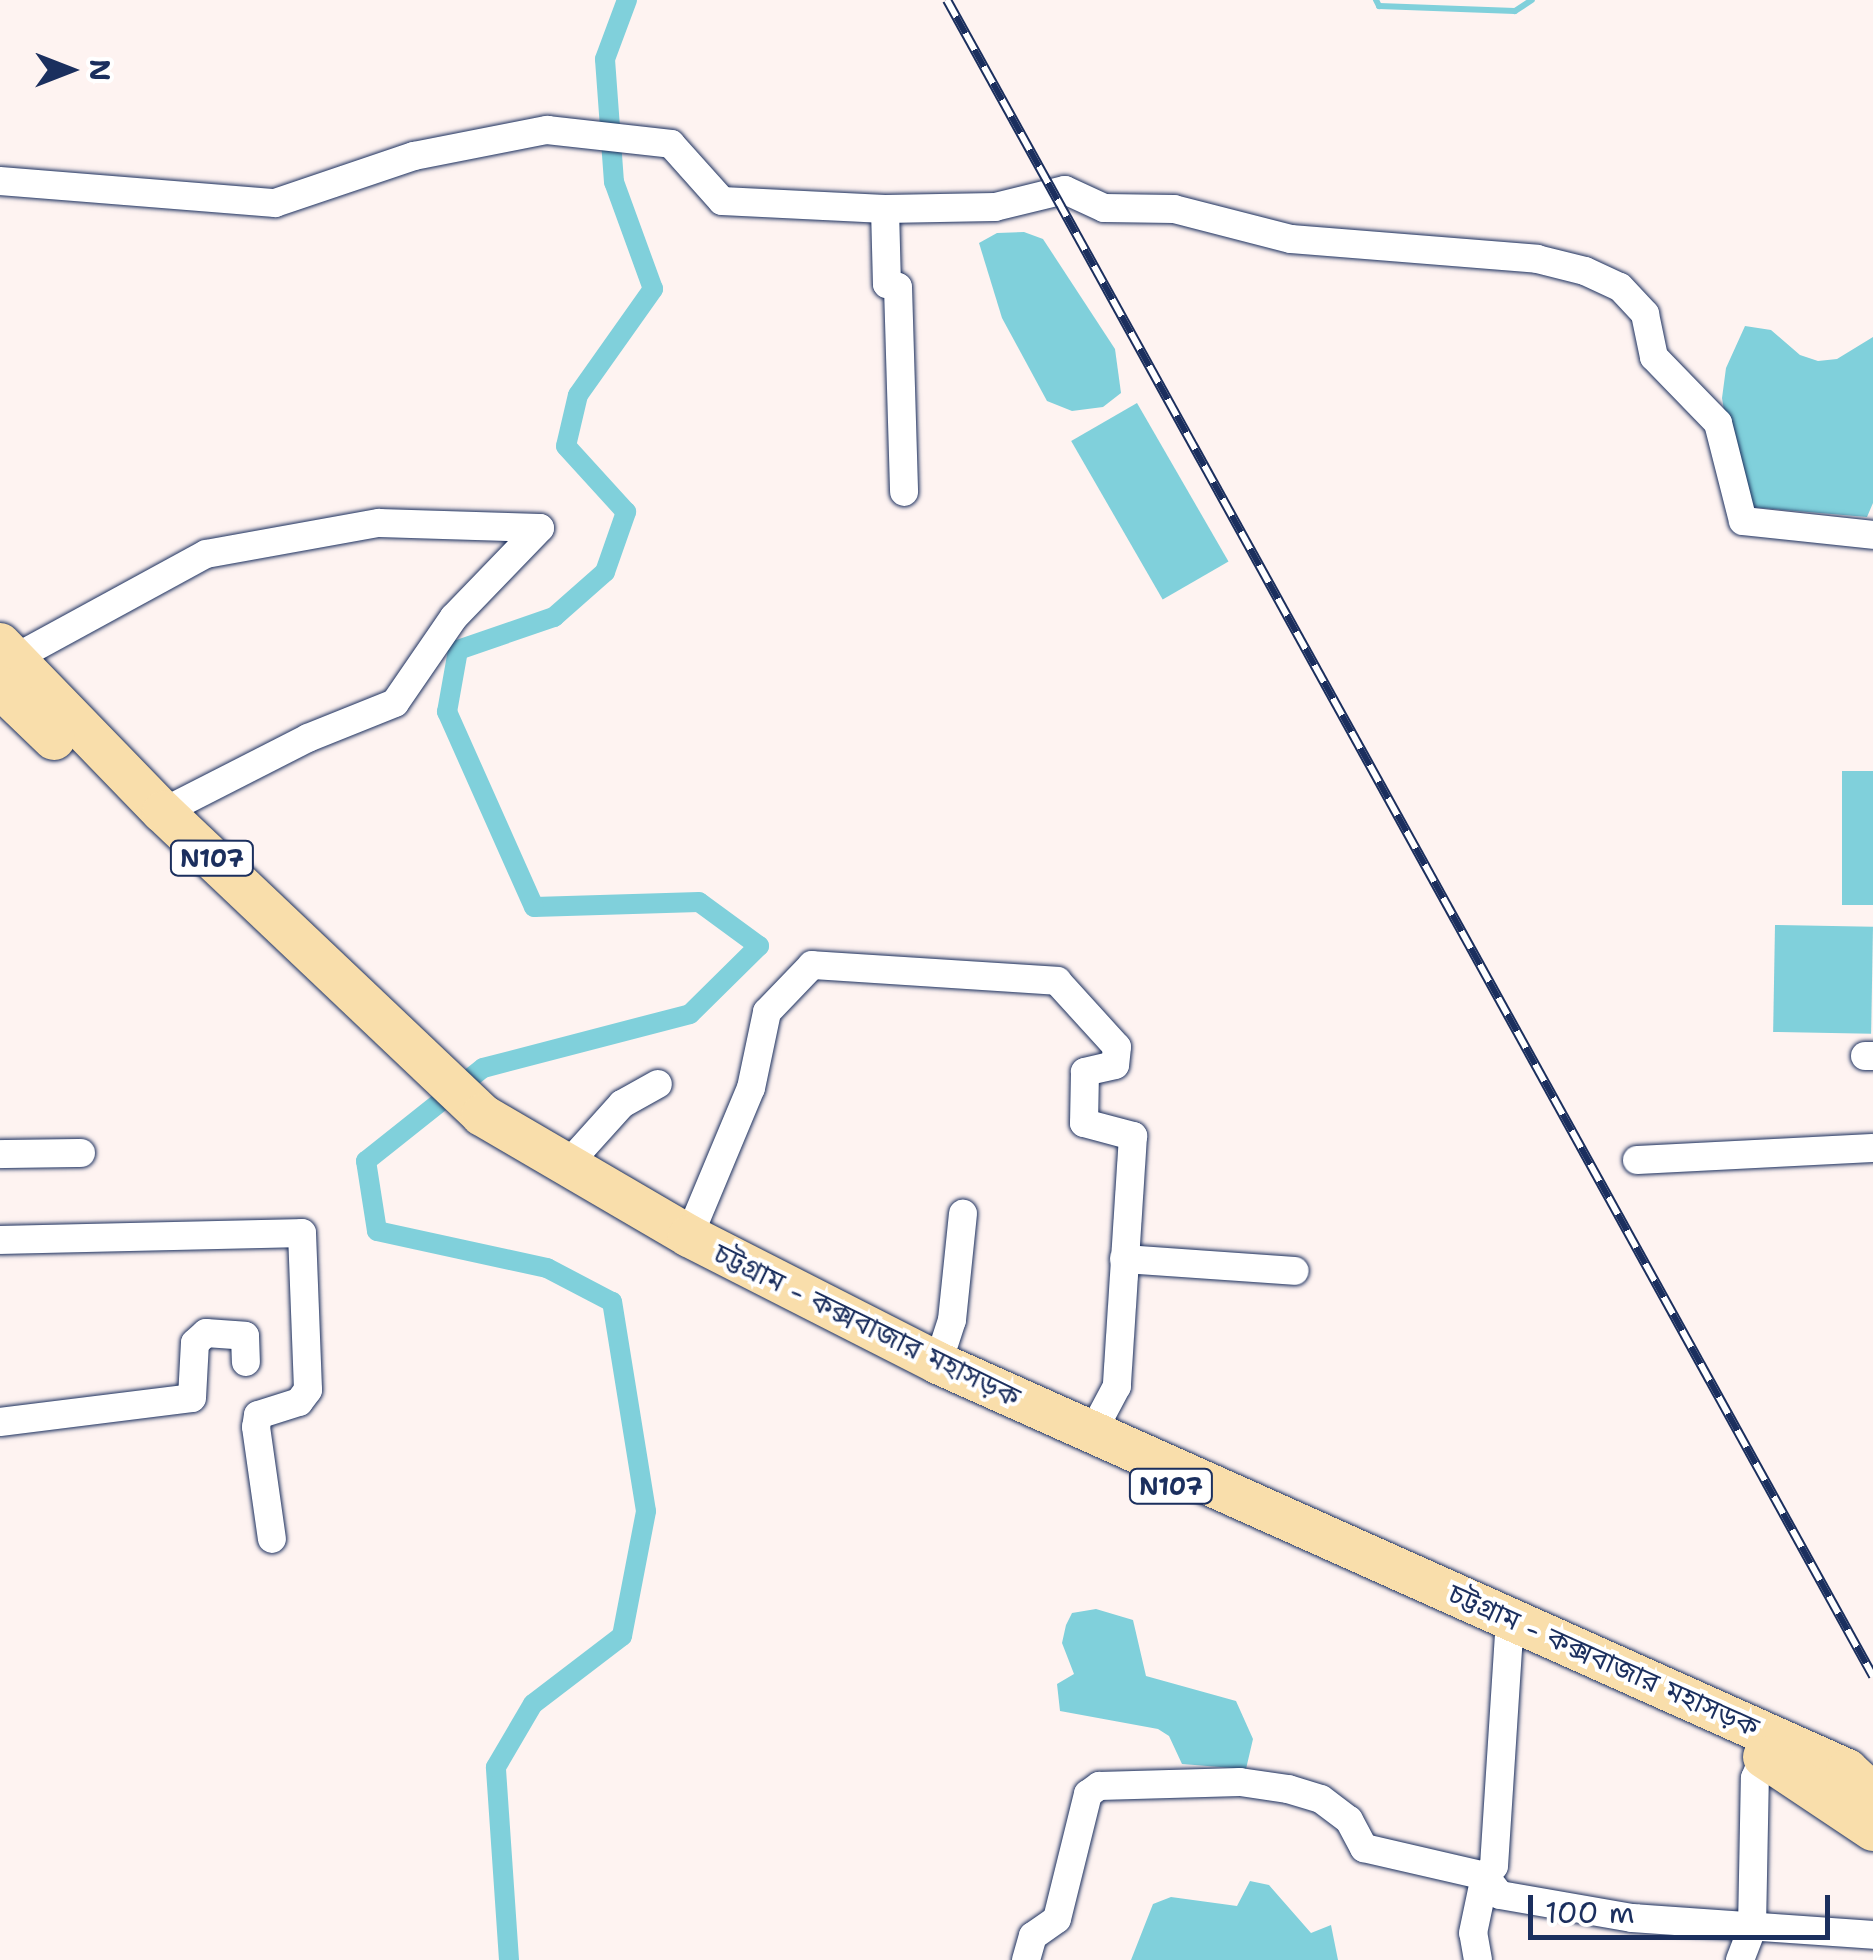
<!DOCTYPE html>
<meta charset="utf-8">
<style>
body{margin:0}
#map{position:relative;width:1873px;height:1960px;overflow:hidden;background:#fef3f1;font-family:"Shantell Sans","Noto Sans Bengali",sans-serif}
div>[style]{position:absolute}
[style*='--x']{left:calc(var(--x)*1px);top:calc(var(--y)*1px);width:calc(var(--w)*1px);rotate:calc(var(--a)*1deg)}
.water>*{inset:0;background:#80d0db;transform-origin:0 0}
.stream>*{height:6px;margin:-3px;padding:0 3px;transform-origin:3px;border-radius:3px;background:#80d0db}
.canal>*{height:20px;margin:-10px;padding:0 10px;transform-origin:10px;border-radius:10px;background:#80d0db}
.roads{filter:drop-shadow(0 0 2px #1b2f5e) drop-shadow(0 0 2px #1b2f5e)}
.minor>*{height:28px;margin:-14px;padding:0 14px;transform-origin:14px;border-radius:14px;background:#fff}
.highway>*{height:42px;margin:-21px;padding:0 21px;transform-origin:21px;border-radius:21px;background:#f9deab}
.rail>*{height:10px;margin-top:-5px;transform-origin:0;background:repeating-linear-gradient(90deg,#fff 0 19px,#1b2f5e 0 38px);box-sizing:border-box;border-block:2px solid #1b2f5e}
span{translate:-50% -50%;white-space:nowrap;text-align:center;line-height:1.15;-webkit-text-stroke:8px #fff;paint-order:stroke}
.shield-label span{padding:2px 8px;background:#fff;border:2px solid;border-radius:8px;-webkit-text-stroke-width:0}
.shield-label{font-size:25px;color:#1b2f5e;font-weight:700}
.street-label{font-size:28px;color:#1b2f5e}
.north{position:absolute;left:20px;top:20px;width:100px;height:100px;-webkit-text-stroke:8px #fff;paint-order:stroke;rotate:90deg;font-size:28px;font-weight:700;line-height:40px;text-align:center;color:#1b2f5e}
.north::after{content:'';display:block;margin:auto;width:35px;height:45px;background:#1b2f5e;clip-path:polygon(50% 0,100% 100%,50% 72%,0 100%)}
.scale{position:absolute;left:1528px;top:1895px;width:302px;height:45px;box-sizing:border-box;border:5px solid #1b2f5e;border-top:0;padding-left:12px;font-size:30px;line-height:35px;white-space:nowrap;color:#1b2f5e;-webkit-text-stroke:8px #fff;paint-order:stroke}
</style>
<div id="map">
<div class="water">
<div style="clip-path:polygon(1024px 232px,1043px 239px,1115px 349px,1121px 393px,1103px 407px,1072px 411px,1047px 401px,1002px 318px,979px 243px,997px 233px)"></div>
<div style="clip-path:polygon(1745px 326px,1771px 330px,1800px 355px,1818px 361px,1837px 359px,1873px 337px,1873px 503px,1867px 517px,1750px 507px,1731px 453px,1722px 398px,1726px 368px)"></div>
<div style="left:1137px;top:403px;width:183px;height:76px;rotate:60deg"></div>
<div style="left:1842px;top:771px;width:31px;height:134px"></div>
<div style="left:1775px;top:925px;width:98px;height:107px;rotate:1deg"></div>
<div style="clip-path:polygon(1096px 1609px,1133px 1620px,1146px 1676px,1236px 1701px,1253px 1739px,1246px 1769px,1182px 1764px,1169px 1736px,1158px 1729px,1060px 1711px,1057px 1684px,1074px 1674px,1062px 1643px,1066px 1625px,1072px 1613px)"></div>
<div style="clip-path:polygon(1250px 1881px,1269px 1885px,1311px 1933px,1331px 1925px,1338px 1960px,1131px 1960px,1153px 1904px,1171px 1897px,1237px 1906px)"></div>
</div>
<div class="stream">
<div style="--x:1376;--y:0;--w:7;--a:63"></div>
<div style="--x:1379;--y:6;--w:136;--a:2.1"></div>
<div style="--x:1515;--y:11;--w:20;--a:-33"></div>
</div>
<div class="canal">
<div style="--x:509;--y:1960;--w:193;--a:-93.9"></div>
<div style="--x:496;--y:1767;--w:73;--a:-59.6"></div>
<div style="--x:533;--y:1704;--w:112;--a:-37.4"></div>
<div style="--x:622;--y:1636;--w:127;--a:-79.1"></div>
<div style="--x:646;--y:1511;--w:212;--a:-99.2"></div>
<div style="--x:612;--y:1302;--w:73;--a:-152.4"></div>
<div style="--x:547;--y:1268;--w:174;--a:-167.7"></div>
<div style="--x:377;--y:1231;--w:71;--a:-98.9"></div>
<div style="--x:366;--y:1161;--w:149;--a:-38.5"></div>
<div style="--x:483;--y:1068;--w:214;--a:-14.6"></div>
<div style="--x:690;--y:1014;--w:97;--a:-44.6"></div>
<div style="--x:759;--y:946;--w:74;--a:-143.7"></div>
<div style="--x:699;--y:902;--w:165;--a:178.3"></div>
<div style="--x:534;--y:907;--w:214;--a:-114"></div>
<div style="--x:447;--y:712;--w:63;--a:-79.9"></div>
<div style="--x:458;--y:650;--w:102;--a:-19"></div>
<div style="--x:554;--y:617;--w:68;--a:-41.4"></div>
<div style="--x:605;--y:572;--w:64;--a:-70.7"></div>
<div style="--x:626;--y:512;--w:89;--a:-132.3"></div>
<div style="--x:566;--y:446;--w:52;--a:-76.8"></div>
<div style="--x:578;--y:395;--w:130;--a:-54.7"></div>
<div style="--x:653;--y:289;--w:114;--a:-110"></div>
<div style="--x:614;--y:182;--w:123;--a:-94.2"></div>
<div style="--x:605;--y:59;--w:63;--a:-69.6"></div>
</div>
<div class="roads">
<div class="minor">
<div style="--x:0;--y:181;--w:276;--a:4.6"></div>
<div style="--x:275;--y:203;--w:147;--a:-18.7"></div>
<div style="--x:414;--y:156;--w:136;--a:-11.1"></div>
<div style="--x:547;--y:130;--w:125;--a:6.4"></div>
<div style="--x:671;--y:144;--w:76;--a:48.2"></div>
<div style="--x:722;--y:201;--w:163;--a:2.8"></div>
<div style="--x:885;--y:209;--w:75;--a:88.5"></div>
<div style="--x:887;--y:284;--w:11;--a:15"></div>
<div style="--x:898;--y:287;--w:205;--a:88.3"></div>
<div style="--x:885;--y:209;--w:110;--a:-1"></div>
<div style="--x:995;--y:207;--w:72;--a:-13.7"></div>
<div style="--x:1065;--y:190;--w:43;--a:24.8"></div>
<div style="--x:1104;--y:208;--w:70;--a:0.8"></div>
<div style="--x:1174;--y:209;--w:121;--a:14.4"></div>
<div style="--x:1291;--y:239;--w:247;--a:4.6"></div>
<div style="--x:1537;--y:259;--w:49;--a:14"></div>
<div style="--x:1585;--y:271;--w:38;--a:25"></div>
<div style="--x:1620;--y:287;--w:37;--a:47"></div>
<div style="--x:1645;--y:314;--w:44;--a:78.2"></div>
<div style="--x:1654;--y:357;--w:92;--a:45.9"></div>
<div style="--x:1718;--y:423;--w:101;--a:75.7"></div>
<div style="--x:1743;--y:521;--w:131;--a:6.1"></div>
<div style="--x:15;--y:658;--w:217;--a:-28.6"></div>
<div style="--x:206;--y:554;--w:176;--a:-10.2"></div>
<div style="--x:379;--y:523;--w:161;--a:1.8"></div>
<div style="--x:540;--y:528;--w:124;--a:134"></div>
<div style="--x:454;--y:617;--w:104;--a:124.5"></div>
<div style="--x:395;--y:703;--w:94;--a:158.1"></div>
<div style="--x:308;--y:738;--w:163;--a:153"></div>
<div style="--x:1865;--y:1056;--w:8;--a:0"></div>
<div style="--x:0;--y:1154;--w:81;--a:-0.7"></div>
<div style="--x:1637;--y:1160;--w:236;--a:-2.9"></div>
<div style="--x:567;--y:1165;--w:82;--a:-48"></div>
<div style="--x:622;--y:1104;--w:41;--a:-29.1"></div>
<div style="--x:689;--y:1236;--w:160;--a:-67.3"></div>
<div style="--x:751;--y:1088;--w:78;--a:-78.1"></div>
<div style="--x:767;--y:1012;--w:65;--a:-46.2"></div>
<div style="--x:812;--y:965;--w:246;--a:3.7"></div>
<div style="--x:1057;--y:981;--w:89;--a:47.7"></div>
<div style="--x:1117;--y:1047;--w:18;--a:96"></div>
<div style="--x:1115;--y:1065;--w:31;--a:167"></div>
<div style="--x:1085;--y:1072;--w:51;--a:91.1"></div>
<div style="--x:1084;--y:1123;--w:51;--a:14.9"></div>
<div style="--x:1133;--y:1136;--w:251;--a:93.7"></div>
<div style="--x:1117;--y:1386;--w:53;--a:118"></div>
<div style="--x:0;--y:1240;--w:302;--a:-1.3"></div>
<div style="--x:302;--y:1233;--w:157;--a:87.8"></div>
<div style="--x:308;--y:1390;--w:15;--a:127"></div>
<div style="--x:299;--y:1402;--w:43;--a:162.4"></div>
<div style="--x:258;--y:1415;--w:12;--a:99"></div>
<div style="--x:256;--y:1427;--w:113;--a:81.9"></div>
<div style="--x:1124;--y:1259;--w:171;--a:4"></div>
<div style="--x:938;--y:1363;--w:45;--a:-72"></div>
<div style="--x:952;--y:1320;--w:107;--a:-84.1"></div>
<div style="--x:0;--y:1422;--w:193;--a:-7.1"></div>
<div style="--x:192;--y:1398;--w:55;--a:-86.9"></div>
<div style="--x:195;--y:1343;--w:15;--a:-42"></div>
<div style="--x:206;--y:1333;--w:39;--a:4"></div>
<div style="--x:245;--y:1336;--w:26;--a:88"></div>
<div style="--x:1026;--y:1960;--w:25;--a:-74"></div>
<div style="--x:1033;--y:1936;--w:29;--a:-35"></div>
<div style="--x:1057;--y:1919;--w:129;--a:-76.1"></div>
<div style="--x:1088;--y:1794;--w:14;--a:-36"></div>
<div style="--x:1099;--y:1786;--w:141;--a:-1.6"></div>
<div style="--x:1240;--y:1782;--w:49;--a:8.3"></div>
<div style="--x:1288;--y:1789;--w:34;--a:17"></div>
<div style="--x:1321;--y:1799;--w:35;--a:37"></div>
<div style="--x:1349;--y:1820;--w:32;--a:62"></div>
<div style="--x:1364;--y:1848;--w:124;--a:13"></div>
<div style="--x:1485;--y:1876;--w:24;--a:52"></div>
<div style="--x:1500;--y:1895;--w:134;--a:9.9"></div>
<div style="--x:1632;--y:1918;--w:242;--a:4"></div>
<div style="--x:1478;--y:1960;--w:27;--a:-100"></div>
<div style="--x:1473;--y:1933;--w:58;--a:-78.1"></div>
<div style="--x:1485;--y:1876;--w:13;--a:-48"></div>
<div style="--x:1494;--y:1866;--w:229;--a:-86.3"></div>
<div style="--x:1740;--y:1960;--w:34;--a:-69"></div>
<div style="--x:1752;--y:1928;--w:150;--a:-88.9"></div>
<div style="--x:1755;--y:1778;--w:23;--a:-67"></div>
</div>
<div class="highway">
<div style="--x:0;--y:644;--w:234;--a:45.9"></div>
<div style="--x:163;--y:812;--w:440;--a:43.5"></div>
<div style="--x:482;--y:1115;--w:240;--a:30.3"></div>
<div style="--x:689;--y:1236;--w:280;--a:27"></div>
<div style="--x:938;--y:1363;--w:996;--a:24.12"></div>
<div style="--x:1847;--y:1770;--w:35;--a:43"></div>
<div style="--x:0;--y:687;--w:75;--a:43.9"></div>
<div style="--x:1764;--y:1757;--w:131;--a:33.8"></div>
</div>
</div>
<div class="rail">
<div style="--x:947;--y:0;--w:1915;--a:61.08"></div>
</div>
<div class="shield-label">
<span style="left:212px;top:858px">N107</span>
<span style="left:1171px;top:1486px">N107</span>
</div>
<div class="street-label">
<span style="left:867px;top:1325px;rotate:26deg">চট্টগ্রাম - কক্সবাজার মহাসড়ক</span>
<span style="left:1604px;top:1660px;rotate:24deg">চট্টগ্রাম - কক্সবাজার মহাসড়ক</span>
</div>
<div class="north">N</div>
<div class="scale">100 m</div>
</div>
